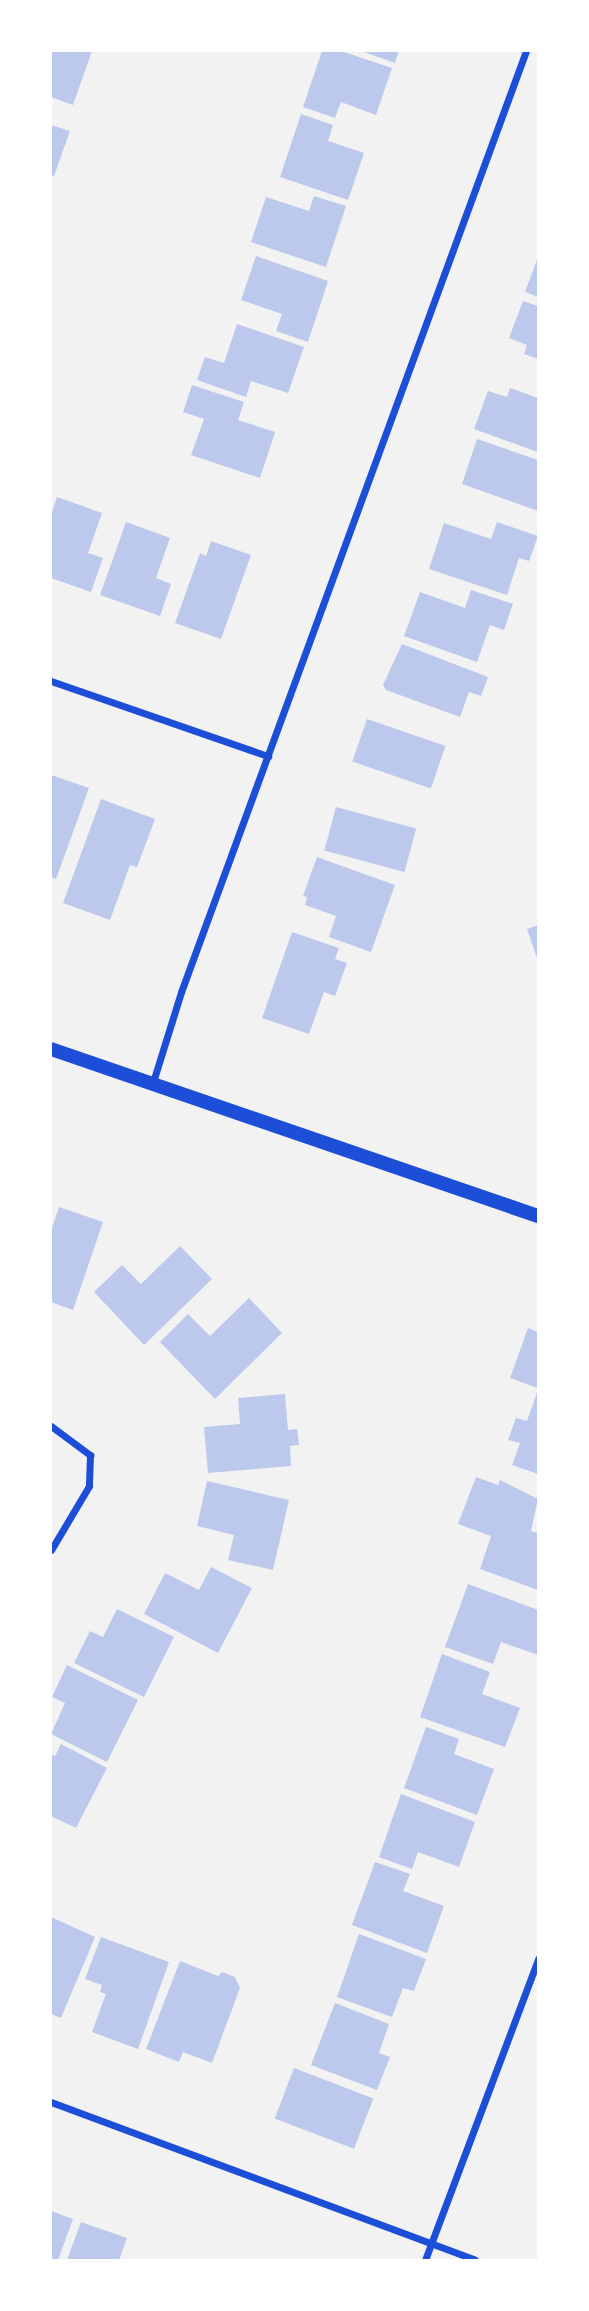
<!DOCTYPE html>
<style>
body{margin:0}
#map{position:relative;width:589px;height:2311px;overflow:hidden;background:#f2f2f2;font-family:Signika,sans-serif}
div>[style]{position:absolute}
[style*='--x']{left:calc(var(--x)*1px);top:calc(var(--y)*1px);width:calc(var(--w)*1px);rotate:calc(var(--a)*1deg)}
.building>*{inset:0;background:#bdc9ec;transform-origin:0 0}
.minor>*{height:7px;margin:-3.5px;padding:0 3.5px;transform-origin:3.5px;border-radius:3.5px;background:#1d4ed8}
.secondary>*{height:14px;margin:-7px;padding:0 7px;transform-origin:7px;border-radius:7px;background:#1d4ed8}
span{translate:-50% -50%;white-space:nowrap;text-align:center;line-height:1.15;-webkit-text-stroke:5px #fff;paint-order:stroke}
.frame{position:absolute;inset:0;border:52px solid #fff;pointer-events:none}
</style>
<div id="map">
<div class="building">
<div style="clip-path:polygon(51px 51px,92px 51px,73px 105px,51px 97px)"></div>
<div style="clip-path:polygon(322px 51px,341px 51px,392px 68px,376px 115px,341px 102px,335px 118px,303px 107px)"></div>
<div style="clip-path:polygon(361px 51px,399px 51px,395px 63px)"></div>
<div style="clip-path:polygon(301px 114px,333px 125px,328px 141px,364px 153px,348px 200px,280px 177px)"></div>
<div style="clip-path:polygon(51px 125px,70px 131px,54px 176px,51px 175px)"></div>
<div style="clip-path:polygon(314px 196px,346px 206px,326px 267px,251px 242px,266px 197px,309px 211px)"></div>
<div style="clip-path:polygon(256px 256px,328px 281px,308px 342px,276px 331px,282px 314px,241px 300px)"></div>
<div style="clip-path:polygon(538px 257px,538px 297px,525px 292px)"></div>
<div style="clip-path:polygon(523px 301px,538px 306px,538px 359px,524px 354px,527px 345px,509px 338px)"></div>
<div style="clip-path:polygon(237px 324px,304px 347px,288px 393px,251px 381px,246px 397px,197px 380px,205px 357px,224px 363px)"></div>
<div style="clip-path:polygon(192px 385px,244px 402px,238px 420px,275px 432px,260px 478px,191px 455px,204px 419px,183px 412px)"></div>
<div style="clip-path:polygon(510px 388px,538px 398px,538px 452px,474px 429px,488px 391px,507px 397px)"></div>
<div style="clip-path:polygon(477px 439px,538px 460px,538px 511px,462px 484px)"></div>
<div style="clip-path:polygon(57px 497px,102px 513px,88px 553px,103px 558px,91px 592px,51px 578px,51px 515px)"></div>
<div style="clip-path:polygon(126px 522px,170px 538px,156px 578px,171px 584px,160px 616px,100px 595px)"></div>
<div style="clip-path:polygon(497px 522px,538px 536px,529px 561px,519px 558px,507px 595px,429px 569px,444px 523px,491px 539px)"></div>
<div style="clip-path:polygon(211px 541px,251px 555px,221px 639px,175px 623px,200px 553px,206px 556px)"></div>
<div style="clip-path:polygon(471px 590px,513px 604px,504px 630px,490px 625px,477px 662px,404px 636px,420px 592px,465px 608px)"></div>
<div style="clip-path:polygon(402px 644px,488px 677px,481px 696px,469px 692px,460px 717px,386px 690px,383px 685px)"></div>
<div style="left:367px;top:719px;width:83px;height:45px;rotate:19deg"></div>
<div style="clip-path:polygon(51px 775px,89px 788px,56px 879px,51px 877px)"></div>
<div style="clip-path:polygon(101px 799px,155px 819px,137px 867px,130px 865px,110px 920px,63px 903px)"></div>
<div style="left:336px;top:807px;width:83px;height:45px;rotate:15deg"></div>
<div style="clip-path:polygon(317px 857px,395px 885px,371px 952px,329px 937px,336px 916px,305px 905px,307px 897px,303px 896px)"></div>
<div style="clip-path:polygon(538px 925px,538px 961px,527px 929px)"></div>
<div style="clip-path:polygon(292px 932px,339px 948px,335px 959px,347px 963px,335px 996px,324px 992px,309px 1034px,262px 1018px)"></div>
<div style="clip-path:polygon(59px 1207px,103px 1222px,73px 1310px,51px 1302px,51px 1231px)"></div>
<div style="clip-path:polygon(180px 1246px,212px 1279px,144px 1345px,94px 1292px,122px 1265px,141px 1284px)"></div>
<div style="clip-path:polygon(249px 1298px,282px 1333px,215px 1399px,160px 1342px,188px 1314px,210px 1336px)"></div>
<div style="clip-path:polygon(528px 1328px,538px 1332px,538px 1388px,510px 1378px)"></div>
<div style="clip-path:polygon(538px 1390px,538px 1474px,512px 1465px,520px 1443px,508px 1440px,516px 1418px,527px 1421px)"></div>
<div style="clip-path:polygon(285px 1394px,288px 1430px,297px 1429px,299px 1445px,290px 1446px,291px 1466px,208px 1473px,204px 1427px,240px 1424px,238px 1398px)"></div>
<div style="clip-path:polygon(476px 1477px,498px 1485px,500px 1480px,538px 1499px,531px 1531px,538px 1533px,538px 1590px,480px 1569px,491px 1536px,458px 1524px)"></div>
<div style="clip-path:polygon(207px 1481px,289px 1500px,273px 1570px,228px 1560px,234px 1535px,197px 1526px)"></div>
<div style="clip-path:polygon(211px 1567px,252px 1588px,218px 1653px,144px 1614px,165px 1573px,199px 1590px)"></div>
<div style="clip-path:polygon(468px 1584px,538px 1610px,538px 1655px,501px 1642px,493px 1664px,445px 1647px)"></div>
<div style="clip-path:polygon(117px 1609px,174px 1637px,144px 1697px,74px 1663px,90px 1631px,103px 1637px)"></div>
<div style="clip-path:polygon(442px 1654px,490px 1672px,482px 1694px,520px 1708px,505px 1747px,420px 1717px)"></div>
<div style="clip-path:polygon(67px 1665px,138px 1700px,107px 1762px,51px 1734px,65px 1703px,52px 1697px)"></div>
<div style="clip-path:polygon(426px 1727px,459px 1739px,454px 1754px,494px 1769px,477px 1815px,404px 1788px)"></div>
<div style="clip-path:polygon(61px 1744px,107px 1768px,76px 1828px,51px 1816px,51px 1754px,55px 1756px)"></div>
<div style="clip-path:polygon(401px 1794px,475px 1822px,459px 1867px,418px 1852px,412px 1869px,379px 1857px)"></div>
<div style="clip-path:polygon(375px 1862px,410px 1874px,403px 1891px,444px 1906px,427px 1953px,352px 1925px)"></div>
<div style="clip-path:polygon(51px 1917px,95px 1937px,61px 2018px,51px 2014px)"></div>
<div style="clip-path:polygon(359px 1934px,426px 1959px,414px 1991px,403px 1988px,392px 2017px,337px 1997px)"></div>
<div style="clip-path:polygon(101px 1937px,169px 1962px,138px 2049px,92px 2032px,106px 1994px,100px 1992px,102px 1985px,85px 1979px)"></div>
<div style="clip-path:polygon(180px 1961px,218px 1976px,222px 1972px,235px 1977px,240px 1988px,212px 2063px,183px 2052px,179px 2062px,146px 2049px)"></div>
<div style="clip-path:polygon(335px 2003px,389px 2024px,379px 2053px,390px 2057px,377px 2090px,311px 2065px)"></div>
<div style="left:294px;top:2068px;width:85px;height:54px;rotate:21deg"></div>
<div style="clip-path:polygon(51px 2211px,73px 2219px,58px 2260px,51px 2260px)"></div>
<div style="clip-path:polygon(81px 2222px,127px 2238px,119px 2260px,67px 2260px)"></div>
</div>
<div class="minor">
<div style="--x:51;--y:681;--w:230;--a:19.1"></div>
<div style="--x:153;--y:1082;--w:94;--a:-72.7"></div>
<div style="--x:181;--y:992;--w:1002;--a:-69.87"></div>
<div style="--x:51;--y:1426;--w:49;--a:36.6"></div>
<div style="--x:90;--y:1455;--w:31;--a:92"></div>
<div style="--x:89;--y:1486;--w:74;--a:120.7"></div>
<div style="--x:51;--y:2102;--w:452;--a:20.4"></div>
<div style="--x:425;--y:2260;--w:322;--a:-69.4"></div>
</div>
<div class="secondary">
<div style="--x:51;--y:1049;--w:515;--a:18.93"></div>
</div>
<div class="frame"></div>
</div>
